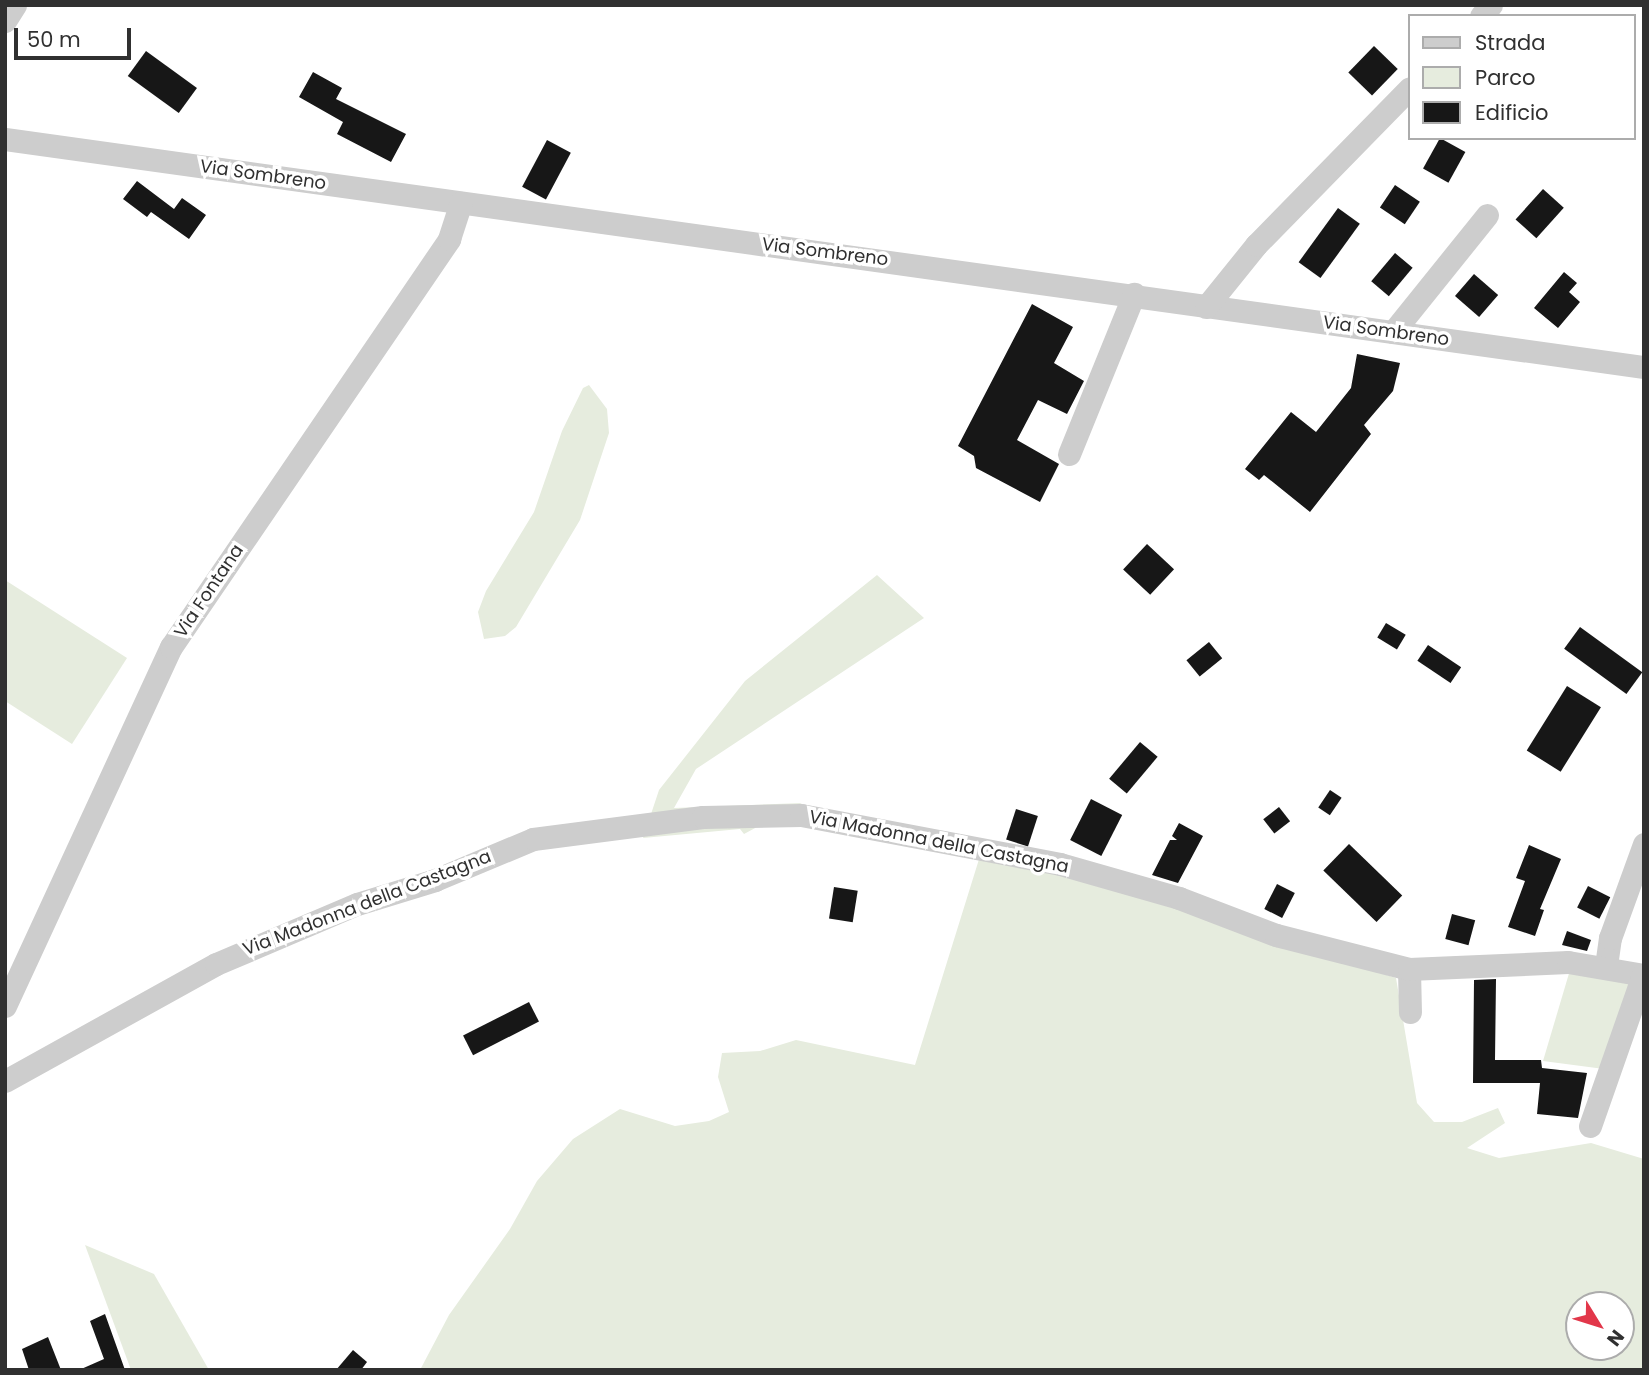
<!DOCTYPE html>
<style>
body{margin:0}
#map{position:relative;width:1649px;height:1375px;overflow:hidden;background:#fff;font-family:Poppins,sans-serif}
div>[style]{position:absolute}
[style*='--x']{left:calc(var(--x)*1px);top:calc(var(--y)*1px);width:calc(var(--w)*1px);rotate:calc(var(--a)*1deg)}
.green>*{inset:0;background:#e6ecde}
.building>*{inset:0;background:#171717;transform-origin:0 0}
.minor>*{height:23px;margin:-11.5px;padding:0 11.5px;transform-origin:11.5px;border-radius:11.5px;background:#cdcdcd}
span{translate:-50% -50%;white-space:nowrap;text-align:center;line-height:1.15;-webkit-text-stroke:7px #fff;paint-order:stroke}
.street-label{font-size:18px;color:#303030}
.frame{position:absolute;inset:0;border:7px solid #303030;pointer-events:none}
.legend{position:absolute;left:1408px;top:14px;width:228px;height:126px;box-sizing:border-box;background:#fff;border:2px solid #acacac;margin:0;padding:9px 12px;list-style:none;font-size:21px;color:#303030}
.legend li{display:flex;align-items:center;gap:14px;height:35px}
.legend b{width:35px;border:2px solid #acacac}
.north{position:absolute;left:1565px;top:1291px;width:70px;height:70px;box-sizing:border-box;background:#fff;border:2px solid #acacac;border-radius:50%;rotate:128deg;font-size:19px;font-weight:700;line-height:28px;text-align:center;color:#303030}
.north::after{content:'';display:block;margin:auto;width:24px;height:32px;background:#e2374a;clip-path:polygon(50% 0,100% 100%,50% 72%,0 100%)}
.scale{position:absolute;left:14px;top:28px;width:117px;height:32px;box-sizing:border-box;border:4px solid #303030;border-top:0;padding-left:9px;font-size:21px;line-height:24px;white-space:nowrap;color:#303030;-webkit-text-stroke:5px #fff;paint-order:stroke}
</style>
<div id="map">
<div class="green">
<div style="clip-path:polygon(589px 385px,607px 409px,609px 433px,580px 520px,516px 627px,505px 636px,484px 639px,478px 612px,486px 591px,534px 512px,562px 431px,583px 388px)"></div>
<div style="clip-path:polygon(877px 575px,924px 618px,696px 769px,674px 808px,802px 803px,744px 834px,740px 829px,643px 838px,659px 790px,745px 681px)"></div>
<div style="clip-path:polygon(5px 580px,127px 658px,72px 744px,5px 701px)"></div>
<div style="clip-path:polygon(evenodd,980px 856px,1076px 877px,1396px 978px,1417px 1103px,1434px 1122px,1462px 1122px,1498px 1108px,1505px 1123px,1467px 1148px,1499px 1158px,1591px 1143px,1644px 1159px,1644px 1370px,420px 1370px,449px 1315px,510px 1229px,537px 1181px,573px 1139px,620px 1109px,675px 1126px,709px 1121px,729px 1112px,718px 1077px,722px 1053px,760px 1051px,796px 1040px,915px 1065px,980px 856px,1579px 1305px,1621px 1305px,1621px 1347px,1579px 1347px,1579px 1305px)"></div>
<div style="clip-path:polygon(1570px 970px,1630px 982px,1604px 1069px,1543px 1061px)"></div>
<div style="clip-path:polygon(85px 1245px,154px 1274px,209px 1370px,131px 1370px)"></div>
</div>
<div class="building">
<div style="left:1374px;top:46px;width:33px;height:37px;rotate:44deg"></div>
<div style="left:146px;top:51px;width:63px;height:31px;rotate:36deg"></div>
<div style="clip-path:polygon(313px 72px,342px 88px,336px 99px,406px 134px,391px 162px,337px 134px,343px 122px,299px 97px)"></div>
<div style="left:1440px;top:138px;width:29px;height:35px;rotate:29deg"></div>
<div style="left:547px;top:140px;width:27px;height:53px;rotate:28deg"></div>
<div style="clip-path:polygon(137px 181px,174px 209px,182px 198px,206px 215px,189px 239px,151px 212px,147px 217px,123px 199px)"></div>
<div style="left:1395px;top:185px;width:30px;height:27px;rotate:34deg"></div>
<div style="left:1543px;top:189px;width:28px;height:41px;rotate:42deg"></div>
<div style="left:1338px;top:208px;width:27px;height:67px;rotate:36deg"></div>
<div style="left:1395px;top:253px;width:23px;height:37px;rotate:40deg"></div>
<div style="clip-path:polygon(1564px 272px,1577px 283px,1569px 292px,1580px 302px,1558px 328px,1534px 308px)"></div>
<div style="left:1474px;top:274px;width:32px;height:29px;rotate:41deg"></div>
<div style="clip-path:polygon(1032px 304px,1073px 327px,1054px 363px,1084px 381px,1067px 414px,1038px 400px,1017px 440px,1059px 464px,1040px 502px,976px 468px,974px 456px,958px 446px)"></div>
<div style="clip-path:polygon(1357px 354px,1400px 363px,1393px 391px,1364px 425px,1371px 434px,1310px 512px,1264px 475px,1259px 480px,1245px 469px,1291px 412px,1316px 432px,1351px 388px)"></div>
<div style="left:1147px;top:544px;width:37px;height:35px;rotate:43deg"></div>
<div style="left:1386px;top:623px;width:23px;height:17px;rotate:31deg"></div>
<div style="left:1580px;top:627px;width:77px;height:27px;rotate:36deg"></div>
<div style="left:1209px;top:642px;width:21px;height:29px;rotate:51deg"></div>
<div style="left:1428px;top:645px;width:40px;height:19px;rotate:34deg"></div>
<div style="left:1567px;top:686px;width:40px;height:76px;rotate:32deg"></div>
<div style="left:1140px;top:742px;width:23px;height:48px;rotate:40deg"></div>
<div style="left:1330px;top:790px;width:14px;height:21px;rotate:34deg"></div>
<div style="left:1091px;top:799px;width:35px;height:46px;rotate:27deg"></div>
<div style="left:1279px;top:807px;width:18px;height:20px;rotate:52deg"></div>
<div style="left:1016px;top:809px;width:23px;height:32px;rotate:18deg"></div>
<div style="clip-path:polygon(1179px 823px,1203px 836px,1178px 883px,1152px 875px,1170px 840px,1177px 840px,1172px 836px)"></div>
<div style="left:1349px;top:844px;width:74px;height:37px;rotate:44deg"></div>
<div style="clip-path:polygon(1529px 845px,1561px 859px,1540px 909px,1544px 910px,1535px 936px,1508px 927px,1525px 881px,1516px 878px)"></div>
<div style="left:1277px;top:884px;width:20px;height:28px;rotate:27deg"></div>
<div style="left:1588px;top:886px;width:25px;height:24px;rotate:27deg"></div>
<div style="left:834px;top:887px;width:24px;height:32px;rotate:9deg"></div>
<div style="left:1452px;top:914px;width:24px;height:26px;rotate:15deg"></div>
<div style="clip-path:polygon(1567px 931px,1591px 940px,1587px 951px,1562px 945px)"></div>
<div style="clip-path:polygon(1496px 979px,1495px 1060px,1541px 1060px,1542px 1068px,1587px 1073px,1578px 1118px,1537px 1114px,1540px 1083px,1473px 1083px,1474px 980px)"></div>
<div style="left:529px;top:1002px;width:22px;height:74px;rotate:63deg"></div>
<div style="clip-path:polygon(105px 1314px,125px 1370px,79px 1370px,104px 1359px,90px 1321px)"></div>
<div style="clip-path:polygon(48px 1337px,61px 1370px,29px 1370px,22px 1349px)"></div>
<div style="clip-path:polygon(353px 1350px,367px 1362px,361px 1370px,336px 1370px)"></div>
</div>
<div class="minor">
<div style="--x:1481;--y:16;--w:15;--a:-48"></div>
<div style="--x:5;--y:21;--w:19;--a:-58"></div>
<div style="--x:5;--y:139;--w:1655;--a:7.92"></div>
<div style="--x:1206;--y:307;--w:80;--a:-51.1"></div>
<div style="--x:1256;--y:245;--w:219;--a:-45.6"></div>
<div style="--x:1393;--y:332;--w:150;--a:-51.2"></div>
<div style="--x:1069;--y:454;--w:173;--a:-67.9"></div>
<div style="--x:1606;--y:966;--w:28;--a:-82"></div>
<div style="--x:1610;--y:938;--w:100;--a:-70.1"></div>
<div style="--x:1409;--y:969;--w:43;--a:88.7"></div>
<div style="--x:5;--y:1006;--w:396;--a:-65.2"></div>
<div style="--x:171;--y:647;--w:494;--a:-55.7"></div>
<div style="--x:449;--y:239;--w:38;--a:-72"></div>
<div style="--x:5;--y:1081;--w:241;--a:-29"></div>
<div style="--x:216;--y:964;--w:153;--a:-23.1"></div>
<div style="--x:357;--y:904;--w:82;--a:-17.1"></div>
<div style="--x:435;--y:880;--w:106;--a:-22.7"></div>
<div style="--x:533;--y:839;--w:171;--a:-7.4"></div>
<div style="--x:703;--y:817;--w:98;--a:-1.2"></div>
<div style="--x:801;--y:815;--w:264;--a:10.7"></div>
<div style="--x:1060;--y:864;--w:124;--a:15.9"></div>
<div style="--x:1179;--y:898;--w:104;--a:20.9"></div>
<div style="--x:1276;--y:935;--w:137;--a:14.3"></div>
<div style="--x:1409;--y:969;--w:159;--a:-2.5"></div>
<div style="--x:1568;--y:962;--w:77;--a:9.7"></div>
<div style="--x:1590;--y:1126;--w:160;--a:-70.7"></div>
</div>
<div class="street-label">
<span style="left:263px;top:175px;rotate:8deg">Via Sombreno</span>
<span style="left:825px;top:252px;rotate:7deg">Via Sombreno</span>
<span style="left:1386px;top:331px;rotate:8deg">Via Sombreno</span>
<span style="left:209px;top:591px;rotate:-56deg">Via Fontana</span>
<span style="left:939px;top:842px;rotate:11deg">Via Madonna della Castagna</span>
<span style="left:367px;top:903px;rotate:-21deg">Via Madonna della Castagna</span>
</div>
<div class="frame"></div>
<ul class="legend">
<li><b style="height:9px;background:#cdcdcd"></b>Strada</li>
<li><b style="height:19px;background:#e6ecde"></b>Parco</li>
<li><b style="height:19px;background:#171717"></b>Edificio</li>
</ul>
<div class="north">N</div>
<div class="scale">50 m</div>
</div>
